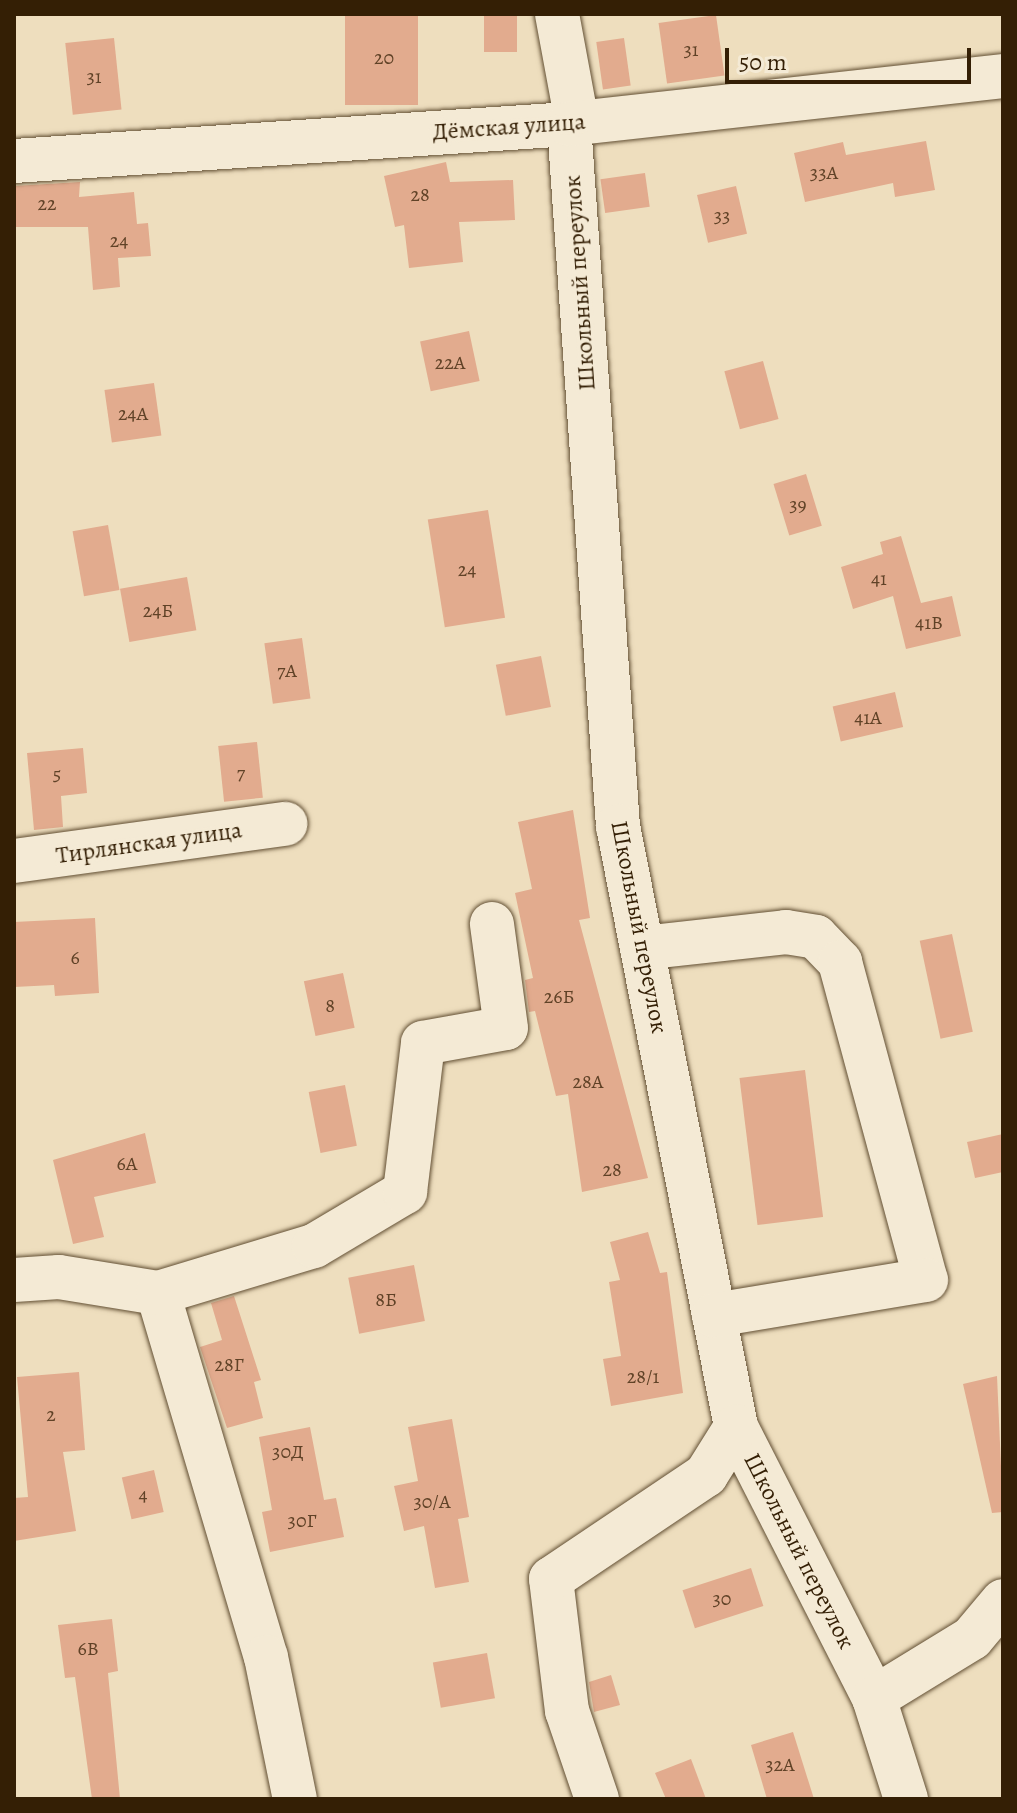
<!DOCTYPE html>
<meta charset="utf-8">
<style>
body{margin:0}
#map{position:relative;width:1017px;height:1813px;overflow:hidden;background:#eedebe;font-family:Alegreya,serif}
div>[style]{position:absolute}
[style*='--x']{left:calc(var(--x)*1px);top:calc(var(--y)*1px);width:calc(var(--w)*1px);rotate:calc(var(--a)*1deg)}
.building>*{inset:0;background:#e2ab8e;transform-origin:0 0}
.roads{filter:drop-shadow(0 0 2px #624f33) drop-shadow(0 0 2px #624f33)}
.minor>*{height:44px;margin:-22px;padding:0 22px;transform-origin:22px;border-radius:22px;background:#f4ead5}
span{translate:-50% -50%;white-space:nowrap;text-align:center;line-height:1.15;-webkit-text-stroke:7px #f4ead5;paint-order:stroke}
.number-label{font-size:20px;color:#604227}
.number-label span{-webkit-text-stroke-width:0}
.street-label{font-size:24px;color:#341f05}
.frame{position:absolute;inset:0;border:16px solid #341f05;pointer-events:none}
.scale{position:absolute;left:725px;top:48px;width:246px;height:36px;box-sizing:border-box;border:4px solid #341f05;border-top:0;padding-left:10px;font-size:24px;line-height:28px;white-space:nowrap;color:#341f05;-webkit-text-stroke:6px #f4ead5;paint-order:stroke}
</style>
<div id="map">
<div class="building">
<div style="left:345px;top:14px;width:73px;height:91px"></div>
<div style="left:484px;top:14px;width:33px;height:38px"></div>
<div style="left:716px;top:15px;width:61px;height:58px;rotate:82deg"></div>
<div style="left:114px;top:38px;width:72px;height:49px;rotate:84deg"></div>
<div style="left:624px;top:38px;width:48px;height:28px;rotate:82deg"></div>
<div style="clip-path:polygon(926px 141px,935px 190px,895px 197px,893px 183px,805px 202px,794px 153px,843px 142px,846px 155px)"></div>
<div style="clip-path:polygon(446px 162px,450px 182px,513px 180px,515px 220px,459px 222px,463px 262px,409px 268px,404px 225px,395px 227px,384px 176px)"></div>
<div style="left:645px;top:173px;width:34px;height:45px;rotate:82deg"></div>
<div style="clip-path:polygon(80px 182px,79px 197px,134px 192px,137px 224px,148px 223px,151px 256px,118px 258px,120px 287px,93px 290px,88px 227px,14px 227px,14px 186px)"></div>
<div style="left:736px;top:186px;width:49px;height:40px;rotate:77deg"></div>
<div style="left:469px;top:331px;width:51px;height:50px;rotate:78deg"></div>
<div style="left:763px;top:361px;width:60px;height:40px;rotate:75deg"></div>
<div style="left:154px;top:383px;width:53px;height:50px;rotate:82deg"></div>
<div style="left:806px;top:474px;width:54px;height:34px;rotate:73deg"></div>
<div style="left:488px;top:510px;width:109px;height:61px;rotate:81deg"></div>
<div style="left:108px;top:525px;width:66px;height:36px;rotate:80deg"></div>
<div style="clip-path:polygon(901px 536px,921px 603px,952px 596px,961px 636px,906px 649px,893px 596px,853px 609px,841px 567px,883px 554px,880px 542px)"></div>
<div style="left:187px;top:577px;width:54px;height:68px;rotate:80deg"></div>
<div style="left:302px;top:638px;width:61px;height:38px;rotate:82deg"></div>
<div style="left:541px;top:656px;width:52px;height:46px;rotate:79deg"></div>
<div style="left:895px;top:692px;width:36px;height:64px;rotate:77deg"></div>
<div style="left:257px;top:742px;width:56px;height:39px;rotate:84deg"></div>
<div style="clip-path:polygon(83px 748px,87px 793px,61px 796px,63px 827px,34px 830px,27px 753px)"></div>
<div style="clip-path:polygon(573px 810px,590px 918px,579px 920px,648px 1178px,582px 1192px,568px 1094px,556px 1096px,535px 1011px,529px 1012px,525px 980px,533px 978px,515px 893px,532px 889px,518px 822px)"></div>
<div style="clip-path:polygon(95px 918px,99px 993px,55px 996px,54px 985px,14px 987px,14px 922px)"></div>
<div style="left:952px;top:934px;width:100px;height:33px;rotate:78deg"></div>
<div style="left:343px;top:973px;width:56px;height:40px;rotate:78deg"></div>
<div style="left:805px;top:1070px;width:148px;height:66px;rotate:83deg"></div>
<div style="left:345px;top:1085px;width:62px;height:37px;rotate:79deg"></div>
<div style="clip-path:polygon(145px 1133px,156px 1183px,94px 1197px,104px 1237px,73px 1244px,53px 1160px)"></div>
<div style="clip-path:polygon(1003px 1134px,1003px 1172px,975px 1178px,967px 1142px)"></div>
<div style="clip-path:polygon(648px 1232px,660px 1273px,667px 1272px,683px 1393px,611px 1406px,603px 1359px,621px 1356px,609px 1282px,620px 1280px,610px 1242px)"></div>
<div style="left:414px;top:1265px;width:57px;height:67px;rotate:79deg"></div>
<div style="clip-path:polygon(234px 1296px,261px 1380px,254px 1382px,263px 1418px,227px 1428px,200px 1347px,222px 1340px,211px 1303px)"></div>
<div style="clip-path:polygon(79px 1372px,85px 1450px,63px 1452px,76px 1531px,14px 1541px,14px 1498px,28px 1497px,17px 1377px)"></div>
<div style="clip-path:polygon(997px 1376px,1003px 1512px,992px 1513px,963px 1384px)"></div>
<div style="clip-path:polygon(452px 1419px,469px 1517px,458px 1519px,469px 1582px,435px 1588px,424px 1526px,404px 1531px,394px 1486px,418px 1481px,408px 1427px)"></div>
<div style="clip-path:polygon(310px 1427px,324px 1500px,336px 1498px,344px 1537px,270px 1552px,262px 1512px,272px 1510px,259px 1437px)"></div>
<div style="left:154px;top:1470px;width:43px;height:33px;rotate:77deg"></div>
<div style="left:751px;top:1568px;width:40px;height:72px;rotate:72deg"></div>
<div style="clip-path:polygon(112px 1619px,118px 1671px,108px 1673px,120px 1799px,92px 1799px,75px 1677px,65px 1678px,58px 1625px)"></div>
<div style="left:487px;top:1653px;width:46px;height:55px;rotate:80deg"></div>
<div style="clip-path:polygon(611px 1675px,620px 1705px,594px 1712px,589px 1682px)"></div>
<div style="clip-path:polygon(793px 1732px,814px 1799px,767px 1799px,751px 1745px)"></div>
<div style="clip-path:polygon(691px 1759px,706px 1799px,666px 1799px,655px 1773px)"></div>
</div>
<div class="roads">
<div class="minor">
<div style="--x:557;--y:14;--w:94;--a:79.5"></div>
<div style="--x:574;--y:106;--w:19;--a:106"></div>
<div style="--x:569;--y:124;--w:704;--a:86.01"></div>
<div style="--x:618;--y:826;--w:612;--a:78.89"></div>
<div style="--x:736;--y:1427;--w:304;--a:63"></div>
<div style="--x:874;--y:1698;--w:106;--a:72.4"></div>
<div style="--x:14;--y:161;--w:556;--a:-3.81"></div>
<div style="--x:569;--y:124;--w:437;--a:-6.3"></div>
<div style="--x:14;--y:861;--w:274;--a:-7.8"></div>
<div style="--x:642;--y:948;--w:145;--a:-6.3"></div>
<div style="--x:786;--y:932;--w:30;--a:9"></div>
<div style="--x:816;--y:937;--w:35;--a:46"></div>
<div style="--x:840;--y:962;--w:329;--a:74.9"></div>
<div style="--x:926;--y:1280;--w:215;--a:170.6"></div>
<div style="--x:14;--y:1280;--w:45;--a:-3.8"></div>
<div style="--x:59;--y:1277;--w:100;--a:9.2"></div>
<div style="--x:158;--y:1293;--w:380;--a:73.5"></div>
<div style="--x:266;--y:1657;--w:145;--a:78.5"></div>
<div style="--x:158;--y:1293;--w:163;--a:-16.8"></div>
<div style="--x:314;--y:1246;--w:106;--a:-30.7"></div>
<div style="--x:405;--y:1192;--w:150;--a:-83.1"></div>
<div style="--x:423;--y:1043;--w:84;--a:-10.2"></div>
<div style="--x:506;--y:1028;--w:105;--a:-97.7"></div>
<div style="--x:874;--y:1698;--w:115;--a:-31.5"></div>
<div style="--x:972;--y:1638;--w:48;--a:-50"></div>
<div style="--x:597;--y:1799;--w:93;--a:-108.8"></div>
<div style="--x:567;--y:1711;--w:133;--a:-96.9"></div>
<div style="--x:551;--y:1579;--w:187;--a:-33.9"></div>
<div style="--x:706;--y:1475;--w:57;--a:-58"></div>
</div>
</div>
<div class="number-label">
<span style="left:691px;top:49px">31</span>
<span style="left:384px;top:57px">20</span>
<span style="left:94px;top:76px">31</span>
<span style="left:824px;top:172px">33А</span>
<span style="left:420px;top:194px">28</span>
<span style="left:47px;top:203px">22</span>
<span style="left:722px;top:215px">33</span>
<span style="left:119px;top:240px">24</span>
<span style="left:450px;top:362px">22А</span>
<span style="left:133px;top:413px">24А</span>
<span style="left:798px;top:504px">39</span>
<span style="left:467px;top:569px">24</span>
<span style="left:879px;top:578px">41</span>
<span style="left:158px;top:610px">24Б</span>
<span style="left:929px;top:622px">41В</span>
<span style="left:287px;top:670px">7А</span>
<span style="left:868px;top:717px">41А</span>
<span style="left:241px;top:772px">7</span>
<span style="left:57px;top:773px">5</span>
<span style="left:75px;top:957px">6</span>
<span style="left:559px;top:996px">26Б</span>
<span style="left:330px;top:1005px">8</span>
<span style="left:588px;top:1081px">28А</span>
<span style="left:127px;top:1163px">6А</span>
<span style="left:612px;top:1169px">28</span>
<span style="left:386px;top:1299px">8Б</span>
<span style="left:229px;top:1364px">28Г</span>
<span style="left:643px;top:1376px">28/1</span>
<span style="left:51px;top:1414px">2</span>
<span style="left:288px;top:1451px">30Д</span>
<span style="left:143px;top:1494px">4</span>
<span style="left:432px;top:1501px">30/А</span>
<span style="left:302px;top:1520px">30Г</span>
<span style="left:722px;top:1598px">30</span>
<span style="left:88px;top:1648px">6В</span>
<span style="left:780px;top:1764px">32А</span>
</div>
<div class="street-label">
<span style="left:509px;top:127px;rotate:-4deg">Дёмская улица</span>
<span style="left:580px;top:283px;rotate:-94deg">Школьный переулок</span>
<span style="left:149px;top:843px;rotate:-8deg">Тирлянская улица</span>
<span style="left:639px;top:927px;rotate:79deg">Школьный переулок</span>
<span style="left:799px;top:1551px;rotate:63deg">Школьный переулок</span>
</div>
<div class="frame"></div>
<div class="scale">50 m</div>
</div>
